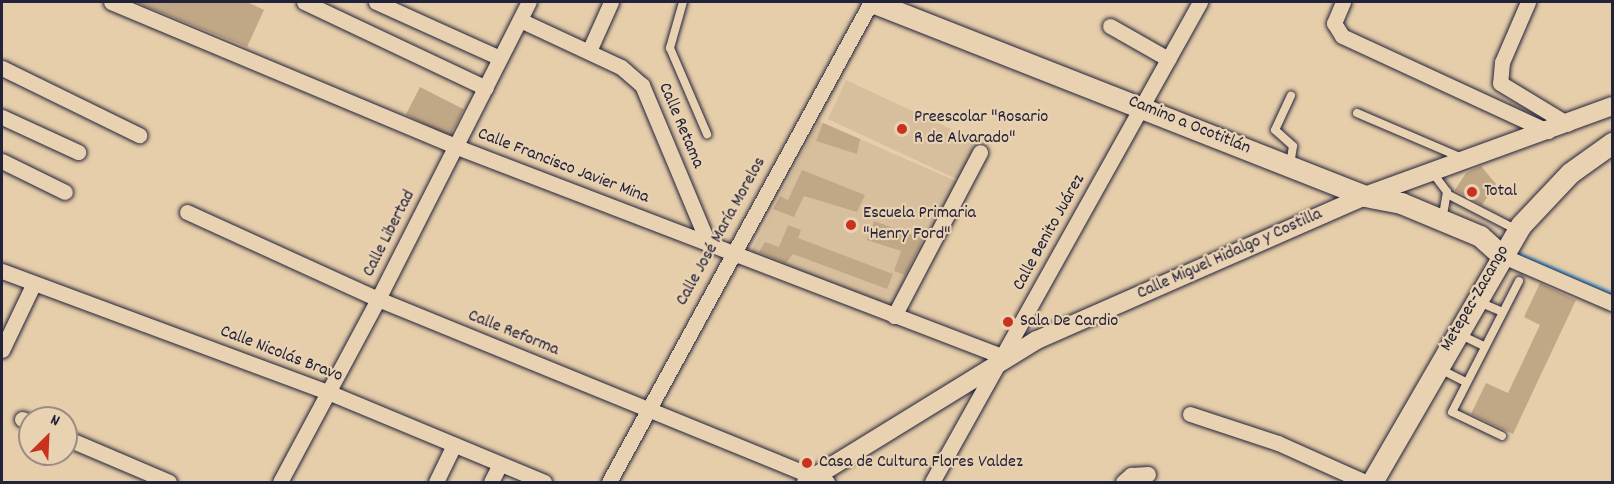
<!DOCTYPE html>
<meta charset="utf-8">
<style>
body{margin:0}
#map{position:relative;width:1614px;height:484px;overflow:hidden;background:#e7ceaa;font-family:Dekko,sans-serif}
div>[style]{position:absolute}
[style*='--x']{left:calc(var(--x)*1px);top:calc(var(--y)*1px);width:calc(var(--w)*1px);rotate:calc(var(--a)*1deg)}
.built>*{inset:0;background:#d7bf9d;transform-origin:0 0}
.stream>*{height:4px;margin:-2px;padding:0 2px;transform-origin:2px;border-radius:2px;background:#94d8f6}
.building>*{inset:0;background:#c0a786;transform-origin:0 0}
.roads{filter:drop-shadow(0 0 2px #22223b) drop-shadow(0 0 2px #22223b)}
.service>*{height:8px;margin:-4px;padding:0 4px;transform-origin:4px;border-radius:4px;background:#e9d2b2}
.minor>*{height:15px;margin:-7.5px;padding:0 7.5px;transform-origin:7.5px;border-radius:7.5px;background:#e9d2b2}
.tertiary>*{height:18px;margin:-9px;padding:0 9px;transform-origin:9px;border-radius:9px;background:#e9d2b2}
.secondary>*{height:21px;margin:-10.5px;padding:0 10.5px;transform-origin:10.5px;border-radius:10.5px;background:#e9d2b2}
.dots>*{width:16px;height:16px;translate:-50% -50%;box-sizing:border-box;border:3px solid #e9d2b2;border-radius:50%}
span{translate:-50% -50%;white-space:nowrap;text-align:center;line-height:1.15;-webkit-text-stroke:4.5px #e9d2b2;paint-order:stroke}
.poi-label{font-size:18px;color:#22223b}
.left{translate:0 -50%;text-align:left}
.street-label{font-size:18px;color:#22223b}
.frame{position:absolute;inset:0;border:3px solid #22223b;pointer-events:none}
.north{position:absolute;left:18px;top:406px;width:60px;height:60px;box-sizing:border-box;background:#e9d2b2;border:2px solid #998c82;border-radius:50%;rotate:24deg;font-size:16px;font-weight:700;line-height:24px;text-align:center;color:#22223b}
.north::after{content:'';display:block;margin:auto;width:21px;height:27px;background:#c8321e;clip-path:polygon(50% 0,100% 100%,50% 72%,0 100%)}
</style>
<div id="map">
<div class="built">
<div style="left:846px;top:80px;width:146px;height:43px;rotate:25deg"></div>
<div style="clip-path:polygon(819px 121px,958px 182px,896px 307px,750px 253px)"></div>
</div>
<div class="stream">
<div style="--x:1513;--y:251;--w:108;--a:23"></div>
</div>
<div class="building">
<div style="clip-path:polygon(135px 2px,247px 2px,264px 10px,247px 47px)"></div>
<div style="left:420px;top:87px;width:49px;height:31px;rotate:27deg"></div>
<div style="clip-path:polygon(823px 123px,860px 139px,857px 154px,816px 141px)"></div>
<div style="clip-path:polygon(1481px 166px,1496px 184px,1482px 205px,1455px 190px,1466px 173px)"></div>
<div style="clip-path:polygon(802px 170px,865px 195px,857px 212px,804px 196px,794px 217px,773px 209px,780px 196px,788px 200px)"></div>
<div style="clip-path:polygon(874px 221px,923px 239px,905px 275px,894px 271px,901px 251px,867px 240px)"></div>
<div style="clip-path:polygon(788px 225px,801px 230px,798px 238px,893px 274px,887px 289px,793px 254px,786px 263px,759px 252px,765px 242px,779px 247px)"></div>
<div style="clip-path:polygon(1540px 283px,1576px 300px,1513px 434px,1471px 414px,1486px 383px,1508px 393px,1540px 325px,1524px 317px)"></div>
</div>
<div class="roads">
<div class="service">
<div style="--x:683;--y:2;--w:48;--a:105.8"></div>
<div style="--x:670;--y:48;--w:94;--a:66.7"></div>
<div style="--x:1357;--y:113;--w:114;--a:23.2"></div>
<div style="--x:1290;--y:165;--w:19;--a:-81"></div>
<div style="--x:1293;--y:146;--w:24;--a:-138"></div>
<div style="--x:1275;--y:130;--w:38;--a:-65"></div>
<div style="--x:1432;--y:172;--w:25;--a:53"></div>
<div style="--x:1447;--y:192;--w:27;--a:100"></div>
<div style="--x:1447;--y:194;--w:79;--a:27.2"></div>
<div style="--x:1479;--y:302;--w:25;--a:23"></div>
<div style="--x:1461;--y:335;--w:25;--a:26"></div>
<div style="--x:1440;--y:369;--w:29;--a:27"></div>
<div style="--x:1502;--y:436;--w:55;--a:-154.4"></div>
<div style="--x:1452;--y:412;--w:147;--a:-62.9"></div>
</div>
<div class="minor">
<div style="--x:111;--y:2;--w:375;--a:22.7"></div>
<div style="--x:457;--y:147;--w:586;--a:21"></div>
<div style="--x:304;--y:2;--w:201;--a:25.3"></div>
<div style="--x:376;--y:2;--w:136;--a:24.3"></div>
<div style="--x:1343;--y:2;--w:23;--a:113"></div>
<div style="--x:1334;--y:23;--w:15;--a:58"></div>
<div style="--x:1342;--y:36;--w:227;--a:24.8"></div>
<div style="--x:1528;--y:2;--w:65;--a:113.4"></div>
<div style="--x:1502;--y:62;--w:21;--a:95"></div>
<div style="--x:1500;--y:83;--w:79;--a:31.1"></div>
<div style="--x:520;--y:20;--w:111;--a:25"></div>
<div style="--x:621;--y:67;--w:28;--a:41"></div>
<div style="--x:642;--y:85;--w:173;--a:67.3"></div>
<div style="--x:1110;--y:26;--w:67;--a:29.6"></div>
<div style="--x:589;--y:51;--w:54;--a:-65.8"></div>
<div style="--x:2;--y:68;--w:153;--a:26.1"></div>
<div style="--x:2;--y:117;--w:84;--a:24.7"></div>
<div style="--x:2;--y:161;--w:70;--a:26.2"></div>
<div style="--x:187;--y:212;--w:210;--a:24.5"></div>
<div style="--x:378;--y:299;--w:485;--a:22.2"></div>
<div style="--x:1501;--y:255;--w:121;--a:23.4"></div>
<div style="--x:2;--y:271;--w:348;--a:20.4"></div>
<div style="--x:328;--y:392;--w:234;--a:22.6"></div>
<div style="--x:894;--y:316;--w:185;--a:-62.3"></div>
<div style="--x:2;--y:350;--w:74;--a:-64.5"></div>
<div style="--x:1190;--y:414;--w:93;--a:18.2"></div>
<div style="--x:1278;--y:443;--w:95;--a:24.1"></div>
<div style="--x:22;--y:419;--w:9;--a:21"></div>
<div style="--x:66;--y:438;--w:112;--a:23.1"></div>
<div style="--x:280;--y:482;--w:208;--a:-61.8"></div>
<div style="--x:378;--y:299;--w:333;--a:-63.1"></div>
<div style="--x:436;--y:482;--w:41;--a:-64.1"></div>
<div style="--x:491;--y:482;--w:20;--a:-63"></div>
<div style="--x:609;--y:482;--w:547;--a:-61.37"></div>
<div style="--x:932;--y:482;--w:550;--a:-60.82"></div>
<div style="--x:1123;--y:482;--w:11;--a:-41"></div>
<div style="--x:1131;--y:475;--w:17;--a:-3"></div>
</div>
<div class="tertiary">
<div style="--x:806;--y:482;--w:271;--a:-31.6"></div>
<div style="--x:1037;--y:340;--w:358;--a:-23.7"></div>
<div style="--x:1365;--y:196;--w:263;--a:-20"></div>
</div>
<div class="secondary">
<div style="--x:872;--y:2;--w:530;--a:21.48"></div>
<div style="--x:1365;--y:196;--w:37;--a:11"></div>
<div style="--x:1401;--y:203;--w:86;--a:22.7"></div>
<div style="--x:1480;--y:236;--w:28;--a:42"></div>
<div style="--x:1372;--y:482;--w:297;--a:-59.9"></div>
<div style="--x:1521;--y:225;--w:71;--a:-46.7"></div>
<div style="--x:1570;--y:173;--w:52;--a:-35.5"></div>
</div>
</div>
<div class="dots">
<div style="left:902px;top:129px;background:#c8321e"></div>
<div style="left:1472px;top:192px;background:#c8321e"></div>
<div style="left:851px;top:225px;background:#c8321e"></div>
<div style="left:1008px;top:322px;background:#c8321e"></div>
<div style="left:807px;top:463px;background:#c8321e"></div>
</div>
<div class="poi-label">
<span class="left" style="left:914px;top:129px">Preescolar "Rosario<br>R de Alvarado"</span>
<span class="left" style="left:1484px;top:192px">Total</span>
<span class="left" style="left:863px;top:225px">Escuela Primaria<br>"Henry Ford"</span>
<span class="left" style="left:1020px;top:322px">Sala De Cardio</span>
<span class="left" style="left:819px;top:463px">Casa de Cultura Flores Valdez</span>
</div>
<div class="street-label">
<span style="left:680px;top:126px;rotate:67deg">Calle Retama</span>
<span style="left:1189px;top:126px;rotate:22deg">Camino a Ocotitlán</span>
<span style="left:563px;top:167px;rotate:21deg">Calle Francisco Javier Mina</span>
<span style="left:722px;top:232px;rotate:-61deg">Calle José María Morelos</span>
<span style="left:1050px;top:233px;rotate:-61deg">Calle Benito Juárez</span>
<span style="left:390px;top:234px;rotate:-63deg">Calle Libertad</span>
<span style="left:1230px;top:255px;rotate:-24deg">Calle Miguel Hidalgo y Costilla</span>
<span style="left:1476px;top:299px;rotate:-60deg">Metepec-Zacango</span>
<span style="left:513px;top:334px;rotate:22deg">Calle Reforma</span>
<span style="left:281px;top:355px;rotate:21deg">Calle Nicolás Bravo</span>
</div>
<div class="frame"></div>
<div class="north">N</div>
</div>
